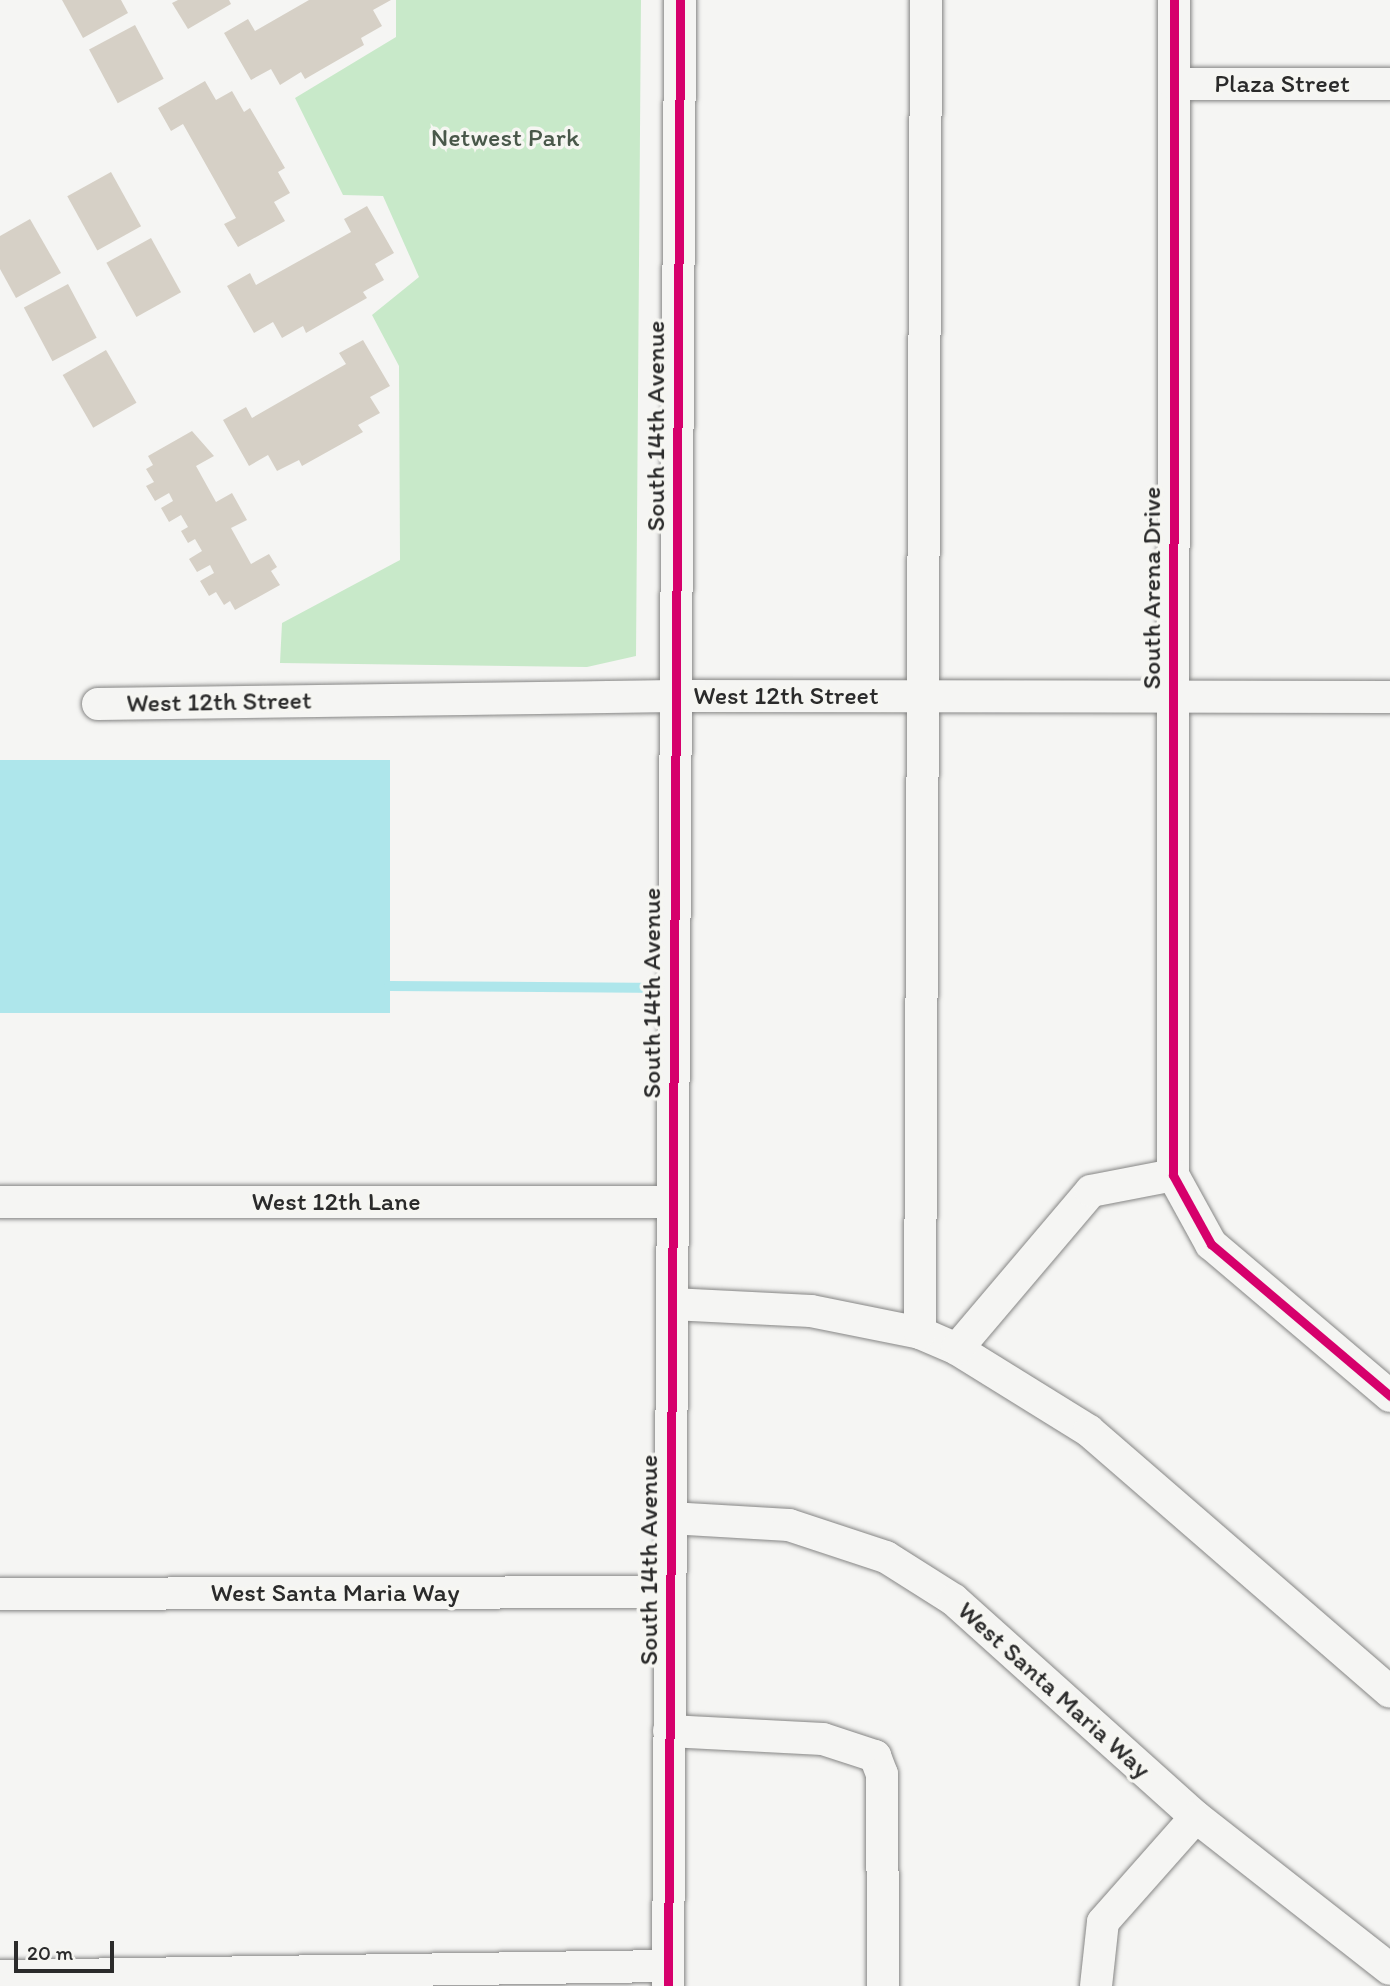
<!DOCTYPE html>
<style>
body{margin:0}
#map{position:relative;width:1390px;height:1986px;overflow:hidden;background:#f5f5f3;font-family:Itim,sans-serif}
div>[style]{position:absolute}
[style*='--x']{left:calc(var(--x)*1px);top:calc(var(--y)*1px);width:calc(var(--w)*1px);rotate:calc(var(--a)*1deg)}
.green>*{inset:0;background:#c8e9c9}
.water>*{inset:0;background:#aee6eb;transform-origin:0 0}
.stream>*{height:10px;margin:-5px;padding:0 5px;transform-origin:5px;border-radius:5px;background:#aee6eb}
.building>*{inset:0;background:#d6d0c6;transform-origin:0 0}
.roads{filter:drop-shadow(0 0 2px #868685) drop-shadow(0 0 2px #868685)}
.minor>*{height:32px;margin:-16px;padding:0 16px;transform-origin:16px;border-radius:16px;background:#f5f5f3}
.cycleway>*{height:9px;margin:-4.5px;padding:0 4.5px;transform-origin:4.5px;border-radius:4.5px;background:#d6006c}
span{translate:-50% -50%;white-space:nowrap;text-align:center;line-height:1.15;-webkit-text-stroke:7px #f6f6f2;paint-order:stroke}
.street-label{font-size:26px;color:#2b2b2b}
.park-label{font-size:26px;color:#49584a}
.scale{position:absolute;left:14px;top:1941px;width:100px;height:32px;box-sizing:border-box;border:4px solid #2b2b2b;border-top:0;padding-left:9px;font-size:21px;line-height:24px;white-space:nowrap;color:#2b2b2b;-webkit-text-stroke:5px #f6f6f2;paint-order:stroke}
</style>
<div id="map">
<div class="green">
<div style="clip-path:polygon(396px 0,641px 0,636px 656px,587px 667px,280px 663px,282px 623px,400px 560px,399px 366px,372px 315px,419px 277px,383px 196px,343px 195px,295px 98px,396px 37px)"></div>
</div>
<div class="water">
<div style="left:390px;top:760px;width:253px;height:390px;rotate:90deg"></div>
</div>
<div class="stream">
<div style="--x:389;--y:986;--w:280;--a:0.4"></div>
</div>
<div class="building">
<div style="clip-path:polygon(62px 0,121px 0,128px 13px,83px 38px)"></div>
<div style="clip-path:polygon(178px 0,229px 0,231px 4px,188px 29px,172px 3px)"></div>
<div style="clip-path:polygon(309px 0,391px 0,373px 10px,382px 26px,361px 38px,364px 45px,305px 79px,301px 72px,280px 85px,271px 69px,251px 80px,224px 33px,248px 19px,255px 31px)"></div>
<div style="left:135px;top:25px;width:61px;height:52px;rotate:62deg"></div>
<div style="clip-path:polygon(205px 81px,216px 100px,232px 91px,244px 112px,250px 108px,285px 168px,278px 172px,290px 193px,274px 202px,285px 221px,238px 247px,224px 224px,236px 218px,183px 124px,171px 131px,158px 108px)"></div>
<div style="left:111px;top:172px;width:62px;height:50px;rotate:61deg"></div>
<div style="clip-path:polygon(367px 206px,394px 253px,375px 264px,384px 280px,363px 292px,367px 298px,306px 333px,303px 326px,282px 338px,273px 322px,254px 333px,227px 286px,250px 273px,256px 285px,351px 232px,344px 219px)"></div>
<div style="clip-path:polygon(30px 219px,61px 273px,16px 298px,0 269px,0 236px)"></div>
<div style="left:151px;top:238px;width:62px;height:51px;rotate:61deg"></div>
<div style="left:68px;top:284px;width:61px;height:50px;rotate:62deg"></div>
<div style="clip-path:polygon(363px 340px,390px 386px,370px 397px,380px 413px,358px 425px,363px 432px,302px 466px,299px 460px,277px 471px,268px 455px,249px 466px,223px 420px,246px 407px,252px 418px,346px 364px,339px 353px)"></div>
<div style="left:106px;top:350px;width:61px;height:50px;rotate:60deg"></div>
<div style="clip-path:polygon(192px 431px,214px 456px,196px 466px,216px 502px,232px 493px,247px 520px,231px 528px,251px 564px,269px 554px,277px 567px,271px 571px,280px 585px,235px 610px,230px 601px,224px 605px,216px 592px,209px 596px,200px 581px,214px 573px,210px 565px,197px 572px,189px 559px,202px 551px,195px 539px,188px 543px,181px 531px,188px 527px,181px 515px,169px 522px,161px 508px,173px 501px,169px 493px,155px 501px,146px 486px,154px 482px,146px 469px,153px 465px,148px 456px)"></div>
</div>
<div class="roads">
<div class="minor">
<div style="--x:1174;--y:0;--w:1175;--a:90.05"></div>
<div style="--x:1173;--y:1175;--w:79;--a:61.2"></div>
<div style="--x:1211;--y:1244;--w:235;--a:40.3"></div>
<div style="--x:1174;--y:84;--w:216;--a:0"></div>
<div style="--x:98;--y:704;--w:577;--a:-0.79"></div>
<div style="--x:675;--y:696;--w:715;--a:0.08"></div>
<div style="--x:0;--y:1202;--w:672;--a:0"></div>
<div style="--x:672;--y:1304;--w:139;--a:2.9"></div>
<div style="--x:811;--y:1311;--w:111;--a:11.4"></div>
<div style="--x:920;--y:1333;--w:40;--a:23.4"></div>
<div style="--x:957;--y:1349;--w:155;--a:31.8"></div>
<div style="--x:1089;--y:1431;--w:398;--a:40.9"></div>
<div style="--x:920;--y:1333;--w:1333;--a:-89.74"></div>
<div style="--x:957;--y:1349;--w:207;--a:-49.7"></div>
<div style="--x:1091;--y:1191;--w:84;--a:-11"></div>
<div style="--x:670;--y:1518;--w:119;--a:3.4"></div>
<div style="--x:789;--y:1525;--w:102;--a:18.3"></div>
<div style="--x:886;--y:1557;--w:80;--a:32.3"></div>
<div style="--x:954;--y:1600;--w:325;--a:41.9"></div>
<div style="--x:1196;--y:1817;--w:246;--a:38.1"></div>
<div style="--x:0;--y:1594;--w:670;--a:-0.17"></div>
<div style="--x:669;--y:1731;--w:154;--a:3"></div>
<div style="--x:823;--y:1739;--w:55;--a:18.1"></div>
<div style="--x:875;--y:1756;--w:19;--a:69"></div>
<div style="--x:882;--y:1774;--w:212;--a:89.7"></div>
<div style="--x:0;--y:1976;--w:668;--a:-0.86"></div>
<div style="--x:668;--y:1986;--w:1986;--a:-89.65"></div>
<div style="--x:1096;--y:1986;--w:64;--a:-83.8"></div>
<div style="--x:1103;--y:1922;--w:140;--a:-48.5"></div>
</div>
</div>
<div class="cycleway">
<div style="--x:1174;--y:0;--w:1175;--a:90.05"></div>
<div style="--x:1173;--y:1175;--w:79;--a:61.2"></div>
<div style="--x:1211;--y:1244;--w:235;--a:40.3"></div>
<div style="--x:668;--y:1986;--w:1986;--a:-89.65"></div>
</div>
<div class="street-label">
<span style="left:1282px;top:84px">Plaza Street</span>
<span style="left:656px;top:426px;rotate:-90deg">South 14th Avenue</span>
<span style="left:1152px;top:588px;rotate:-90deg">South Arena Drive</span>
<span style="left:786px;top:696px">West 12th Street</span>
<span style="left:219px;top:702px;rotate:-1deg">West 12th Street</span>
<span style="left:652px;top:993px;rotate:-90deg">South 14th Avenue</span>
<span style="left:336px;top:1202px">West 12th Lane</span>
<span style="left:649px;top:1560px;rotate:-90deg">South 14th Avenue</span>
<span style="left:335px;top:1593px">West Santa Maria Way</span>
<span style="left:1054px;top:1690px;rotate:42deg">West Santa Maria Way</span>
</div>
<div class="park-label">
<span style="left:505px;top:138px">Netwest Park</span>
</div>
<div class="scale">20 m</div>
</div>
